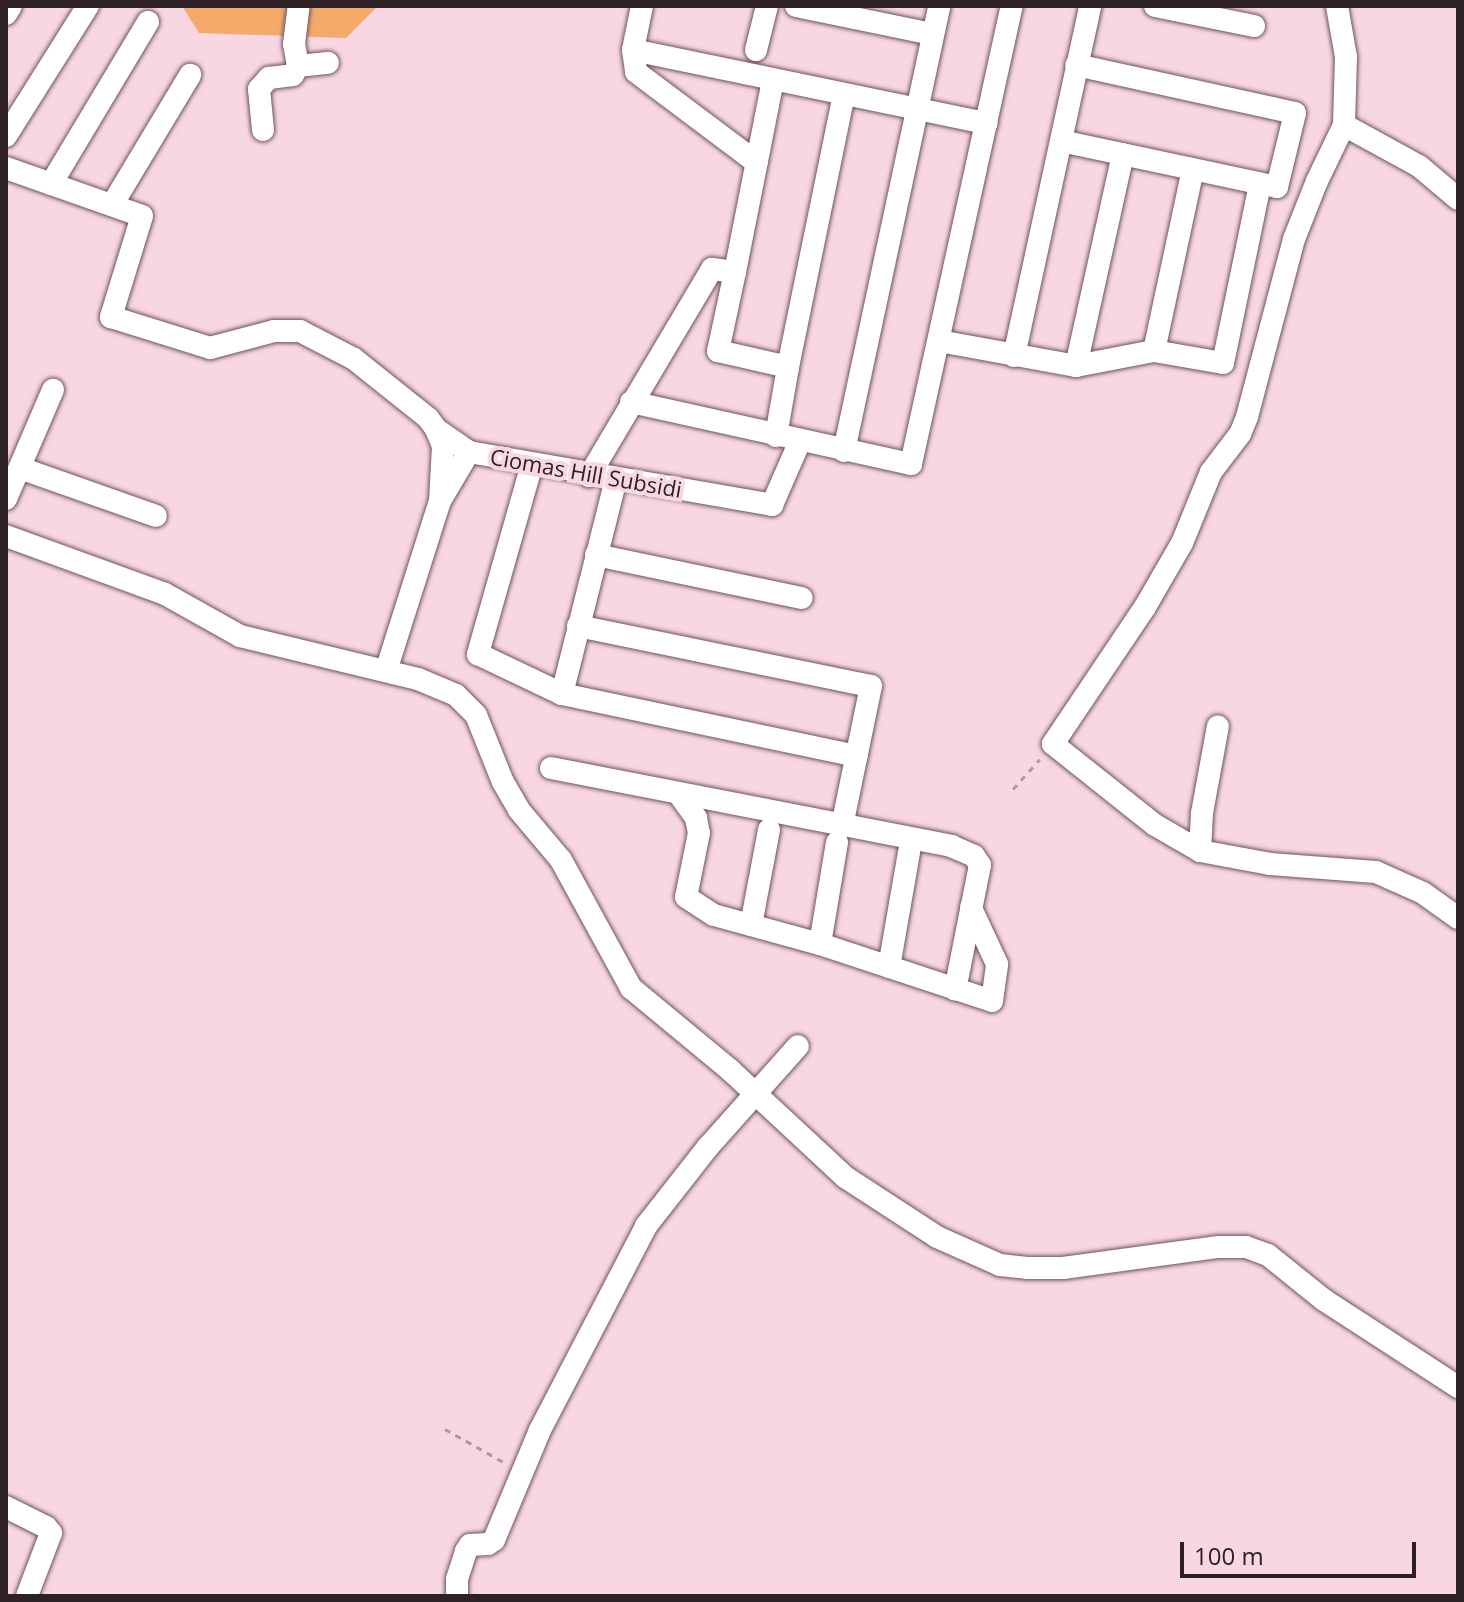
<!DOCTYPE html>
<html>
<head>
<meta charset="utf-8">
<style>
  body { margin:0 }
  #map { position:relative; width:1464px; height:1602px; overflow:hidden; background:#f8d7e3; font-family:"Open Sans",sans-serif }
  div>[style] { position:absolute }
  .green>* { inset:0; background:#f4aa6b }
  .path>* { height:3px; margin-top:-1.5px; transform-origin:0; background:repeating-linear-gradient(90deg,#b197a1 0 6px,transparent 0 12px) }
  .roads { filter:drop-shadow(0 0 2px #6f535d) drop-shadow(0 0 2px #6f535d) }
  .minor>* { height:22px; margin:-11px; padding:0 11px; transform-origin:11px; border-radius:11px; background:#fff }
  span { translate:-50% -50%; white-space:nowrap; text-align:center; line-height:1.15; -webkit-text-stroke:8px #f8d7e3; paint-order:stroke }
  .street-label { font-size:22px; color:#2d2125 }
  .frame { position:absolute; inset:0; border:8px solid #2d2125; pointer-events:none }
  .scale { position:absolute; left:1180px; top:1542px; width:236px; height:36px; box-sizing:border-box; border:4px solid #2d2125; border-top:0; padding-left:10px; font-size:24px; line-height:28px; white-space:nowrap; color:#2d2125; -webkit-text-stroke:6px #f8d7e3; paint-order:stroke }
</style>
</head>
<body>
<div id="map">
  <div class="green">
    <div style="clip-path:polygon(182px 6px,365px 6px,377px 7px,346px 38px,199px 33px)"></div>
  </div>
  <div class="path">
    <div style="left:1013px;top:789px;width:40px;rotate:-48deg"></div>
    <div style="left:445px;top:1429px;width:71px;rotate:29.4deg"></div>
  </div>
  <div class="roads">
    <div class="minor">
      <div style="left:642px;top:6px;width:45px;rotate:101.6deg"></div>
      <div style="left:633px;top:50px;width:22px;rotate:82deg"></div>
      <div style="left:636px;top:72px;width:151px;rotate:36.9deg"></div>
      <div style="left:796px;top:6px;width:140px;rotate:11.6deg"></div>
      <div style="left:1155px;top:6px;width:101px;rotate:11.4deg"></div>
      <div style="left:1337px;top:6px;width:52px;rotate:80deg"></div>
      <div style="left:1346px;top:57px;width:68px;rotate:91.7deg"></div>
      <div style="left:1344px;top:125px;width:62px;rotate:115.7deg"></div>
      <div style="left:1317px;top:181px;width:62px;rotate:111.6deg"></div>
      <div style="left:1294px;top:239px;width:184px;rotate:104.8deg"></div>
      <div style="left:1247px;top:417px;width:18px;rotate:112deg"></div>
      <div style="left:1240px;top:434px;width:48px;rotate:127.3deg"></div>
      <div style="left:1211px;top:472px;width:77px;rotate:112.2deg"></div>
      <div style="left:1182px;top:543px;width:74px;rotate:120deg"></div>
      <div style="left:1145px;top:607px;width:165px;rotate:123.9deg"></div>
      <div style="left:1053px;top:744px;width:130px;rotate:38.5deg"></div>
      <div style="left:1155px;top:825px;width:52px;rotate:30deg"></div>
      <div style="left:1200px;top:851px;width:71px;rotate:10.5deg"></div>
      <div style="left:1270px;top:864px;width:106px;rotate:4.3deg"></div>
      <div style="left:1376px;top:872px;width:51px;rotate:24.1deg"></div>
      <div style="left:1423px;top:893px;width:43px;rotate:35.5deg"></div>
      <div style="left:6px;top:14px;width:9px;rotate:-58deg"></div>
      <div style="left:633px;top:50px;width:361px;rotate:11.7deg"></div>
      <div style="left:756px;top:50px;width:45px;rotate:-76deg"></div>
      <div style="left:298px;top:66px;width:30px;rotate:-6deg"></div>
      <div style="left:1344px;top:125px;width:85px;rotate:28.7deg"></div>
      <div style="left:1419px;top:166px;width:51px;rotate:40.2deg"></div>
      <div style="left:263px;top:130px;width:41px;rotate:-95.6deg"></div>
      <div style="left:259px;top:89px;width:15px;rotate:-48deg"></div>
      <div style="left:269px;top:78px;width:24px;rotate:-7deg"></div>
      <div style="left:293px;top:75px;width:10px;rotate:-61deg"></div>
      <div style="left:298px;top:66px;width:22px;rotate:-100deg"></div>
      <div style="left:294px;top:44px;width:38px;rotate:-83deg"></div>
      <div style="left:6px;top:136px;width:154px;rotate:-57.8deg"></div>
      <div style="left:1061px;top:141px;width:221px;rotate:12deg"></div>
      <div style="left:1277px;top:187px;width:76px;rotate:-76.3deg"></div>
      <div style="left:1295px;top:113px;width:224px;rotate:-167.6deg"></div>
      <div style="left:6px;top:168px;width:144px;rotate:19.4deg"></div>
      <div style="left:142px;top:216px;width:106px;rotate:107.1deg"></div>
      <div style="left:111px;top:317px;width:104px;rotate:17.4deg"></div>
      <div style="left:210px;top:348px;width:66px;rotate:-14.9deg"></div>
      <div style="left:274px;top:331px;width:26px"></div>
      <div style="left:300px;top:331px;width:61px;rotate:27.4deg"></div>
      <div style="left:354px;top:359px;width:95px;rotate:38.6deg"></div>
      <div style="left:428px;top:418px;width:14px;rotate:54deg"></div>
      <div style="left:436px;top:429px;width:18px;rotate:68deg"></div>
      <div style="left:443px;top:446px;width:55px;rotate:93.1deg"></div>
      <div style="left:51px;top:184px;width:189px;rotate:-59.1deg"></div>
      <div style="left:112px;top:205px;width:152px;rotate:-59deg"></div>
      <div style="left:735px;top:272px;width:196px;rotate:-78.8deg"></div>
      <div style="left:939px;top:341px;width:139px;rotate:10.3deg"></div>
      <div style="left:1076px;top:366px;width:79px;rotate:-10.9deg"></div>
      <div style="left:1154px;top:351px;width:70px;rotate:9.9deg"></div>
      <div style="left:1223px;top:363px;width:183px;rotate:-78.3deg"></div>
      <div style="left:1154px;top:351px;width:186px;rotate:-77.9deg"></div>
      <div style="left:1014px;top:356px;width:358px;rotate:-77.7deg"></div>
      <div style="left:1076px;top:366px;width:217px;rotate:-77.5deg"></div>
      <div style="left:631px;top:402px;width:287px;rotate:12.5deg"></div>
      <div style="left:911px;top:464px;width:469px;rotate:-77.6deg"></div>
      <div style="left:436px;top:429px;width:40px;rotate:34.9deg"></div>
      <div style="left:469px;top:452px;width:308px;rotate:9.9deg"></div>
      <div style="left:772px;top:505px;width:70px;rotate:-66.4deg"></div>
      <div style="left:776px;top:436px;width:70px;rotate:-80.1deg"></div>
      <div style="left:844px;top:451px;width:455px;rotate:-77.9deg"></div>
      <div style="left:532px;top:464px;width:198px;rotate:105.9deg"></div>
      <div style="left:478px;top:654px;width:93px;rotate:25.5deg"></div>
      <div style="left:562px;top:694px;width:301px;rotate:11.9deg"></div>
      <div style="left:20px;top:468px;width:144px;rotate:19.4deg"></div>
      <div style="left:589px;top:476px;width:241px;rotate:-59.3deg"></div>
      <div style="left:712px;top:269px;width:23px;rotate:7deg"></div>
      <div style="left:735px;top:272px;width:81px;rotate:102.1deg"></div>
      <div style="left:718px;top:351px;width:72px;rotate:12.9deg"></div>
      <div style="left:788px;top:367px;width:278px;rotate:-78.4deg"></div>
      <div style="left:6px;top:499px;width:119px;rotate:-66.7deg"></div>
      <div style="left:6px;top:536px;width:169px;rotate:20deg"></div>
      <div style="left:165px;top:594px;width:86px;rotate:29.2deg"></div>
      <div style="left:240px;top:636px;width:183px;rotate:13.6deg"></div>
      <div style="left:418px;top:679px;width:41px;rotate:22.8deg"></div>
      <div style="left:456px;top:695px;width:28px;rotate:45deg"></div>
      <div style="left:476px;top:715px;width:72px;rotate:68.1deg"></div>
      <div style="left:503px;top:782px;width:32px;rotate:60deg"></div>
      <div style="left:519px;top:810px;width:65px;rotate:50deg"></div>
      <div style="left:561px;top:860px;width:146px;rotate:61.3deg"></div>
      <div style="left:631px;top:988px;width:129px;rotate:39.6deg"></div>
      <div style="left:730px;top:1070px;width:157px;rotate:42.9deg"></div>
      <div style="left:845px;top:1177px;width:110px;rotate:33.1deg"></div>
      <div style="left:937px;top:1237px;width:69px;rotate:24deg"></div>
      <div style="left:1000px;top:1265px;width:27px;rotate:6deg"></div>
      <div style="left:1027px;top:1268px;width:36px"></div>
      <div style="left:1063px;top:1268px;width:157px;rotate:-7.7deg"></div>
      <div style="left:1219px;top:1247px;width:27px"></div>
      <div style="left:1246px;top:1247px;width:23px;rotate:20deg"></div>
      <div style="left:1268px;top:1255px;width:72px;rotate:38.8deg"></div>
      <div style="left:1324px;top:1300px;width:160px;rotate:33deg"></div>
      <div style="left:596px;top:555px;width:210px;rotate:11.8deg"></div>
      <div style="left:578px;top:626px;width:299px;rotate:11.6deg"></div>
      <div style="left:871px;top:686px;width:143px;rotate:101.7deg"></div>
      <div style="left:386px;top:671px;width:178px;rotate:-72.4deg"></div>
      <div style="left:440px;top:501px;width:57px;rotate:-59.4deg"></div>
      <div style="left:562px;top:694px;width:222px;rotate:-75.9deg"></div>
      <div style="left:551px;top:768px;width:408px;rotate:11deg"></div>
      <div style="left:951px;top:846px;width:25px;rotate:23deg"></div>
      <div style="left:974px;top:856px;width:11px;rotate:56deg"></div>
      <div style="left:980px;top:865px;width:127px;rotate:101.3deg"></div>
      <div style="left:678px;top:793px;width:31px;rotate:54deg"></div>
      <div style="left:696px;top:818px;width:15px;rotate:79deg"></div>
      <div style="left:699px;top:833px;width:65px;rotate:101.5deg"></div>
      <div style="left:686px;top:897px;width:33px;rotate:33deg"></div>
      <div style="left:714px;top:915px;width:110px;rotate:15.3deg"></div>
      <div style="left:820px;top:944px;width:181px;rotate:18.3deg"></div>
      <div style="left:992px;top:1001px;width:37px;rotate:-82deg"></div>
      <div style="left:997px;top:964px;width:62px;rotate:-114.9deg"></div>
      <div style="left:1200px;top:851px;width:38px;rotate:-87deg"></div>
      <div style="left:1202px;top:813px;width:88px;rotate:-79.6deg"></div>
      <div style="left:751px;top:925px;width:97px;rotate:-79.3deg"></div>
      <div style="left:820px;top:944px;width:103px;rotate:-80.5deg"></div>
      <div style="left:889px;top:967px;width:117px;rotate:-80.1deg"></div>
      <div style="left:6px;top:1507px;width:45px;rotate:26.6deg"></div>
      <div style="left:46px;top:1527px;width:8px;rotate:50deg"></div>
      <div style="left:51px;top:1533px;width:67px;rotate:110.9deg"></div>
      <div style="left:457px;top:1596px;width:17px;rotate:-90deg"></div>
      <div style="left:457px;top:1579px;width:29px;rotate:-72deg"></div>
      <div style="left:466px;top:1551px;width:7px;rotate:-56deg"></div>
      <div style="left:470px;top:1545px;width:18px;rotate:-3deg"></div>
      <div style="left:488px;top:1544px;width:7px;rotate:-34deg"></div>
      <div style="left:494px;top:1540px;width:119px;rotate:-67.3deg"></div>
      <div style="left:540px;top:1430px;width:230px;rotate:-62.5deg"></div>
      <div style="left:646px;top:1226px;width:100px;rotate:-51.9deg"></div>
      <div style="left:708px;top:1147px;width:135px;rotate:-48.3deg"></div>
    </div>
  </div>
  <div class="street-label">
    <span style="left:586px;top:473px;rotate:10deg">Ciomas Hill Subsidi</span>
  </div>
  <div class="frame"></div>
  <div class="scale">100 m</div>
</div>
</body>
</html>
